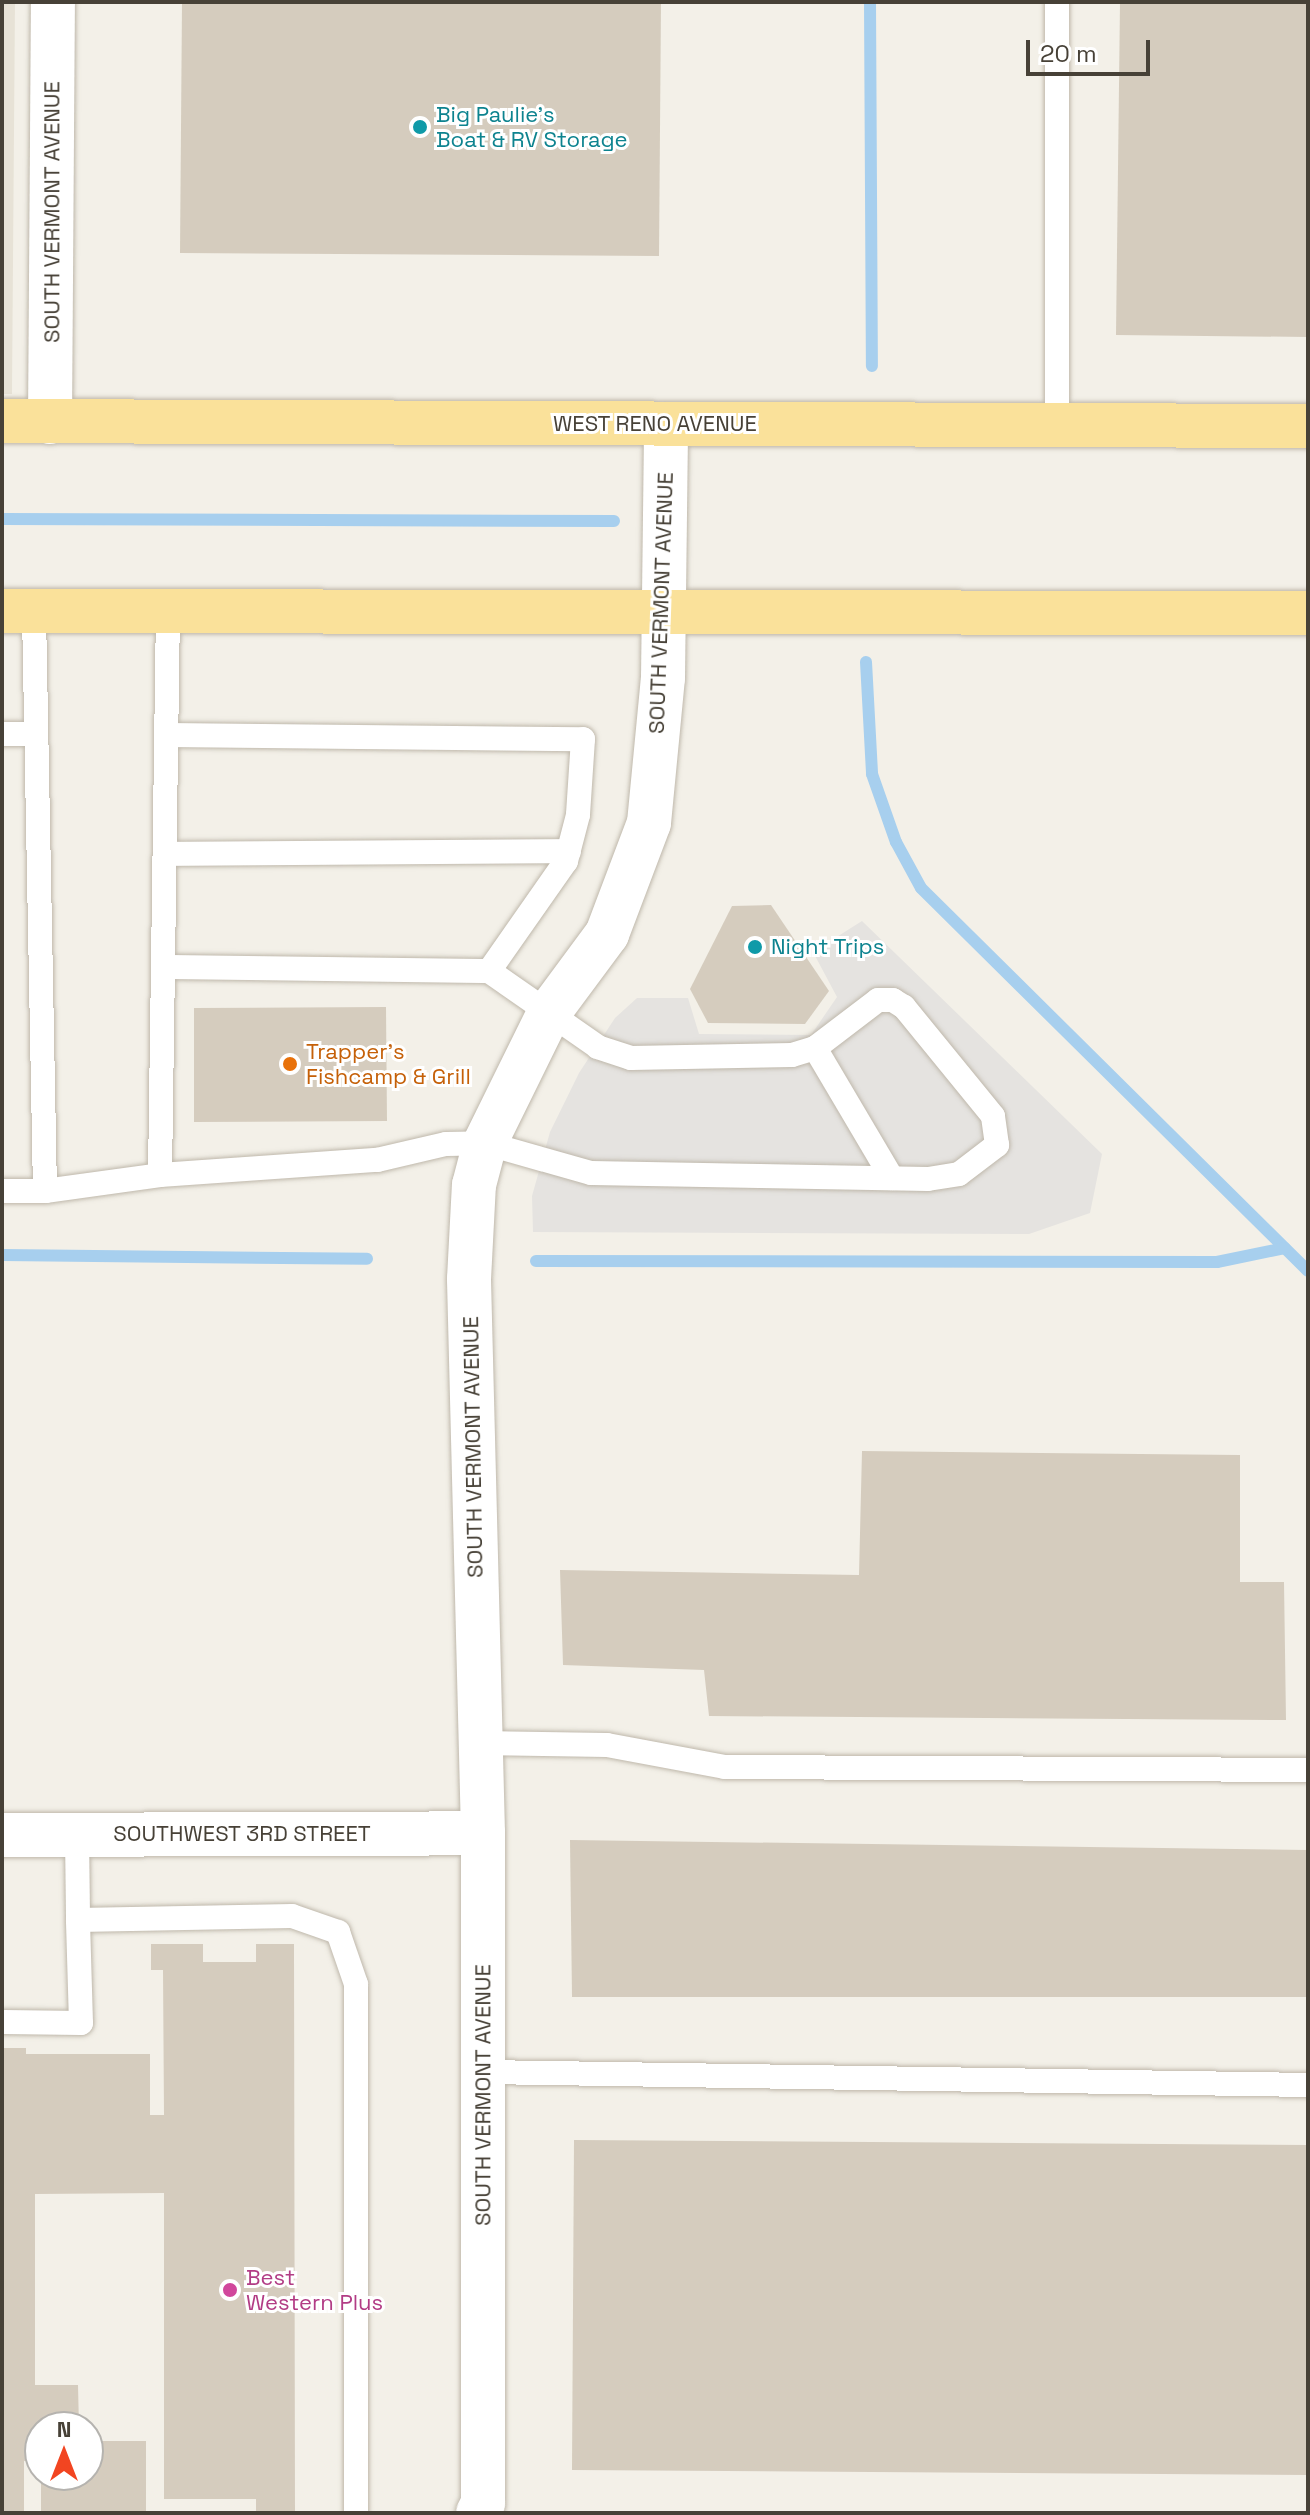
<!DOCTYPE html>
<html>
<head>
<meta charset="utf-8">
<style>
  body { margin:0 }
  #map { position:relative; width:1310px; height:2515px; overflow:hidden; background:#f3f0e8; font-family:"Space Grotesk",sans-serif }
  div>[style] { position:absolute }
  .residential>* { inset:0; background:#e7e2d6 }
  .parking>* { inset:0; background:#e5e3e0 }
  .stream>* { height:12px; margin:-6px; padding:0 6px; transform-origin:6px; border-radius:6px; background:#a7cfee }
  .building>* { inset:0; background:#d5ccbe }
  .roads { filter:drop-shadow(0 0 2px #bfb8ab) drop-shadow(0 0 2px #bfb8ab) }
  .service>* { height:24px; margin:-12px; padding:0 12px; transform-origin:12px; border-radius:12px; background:#fff }
  .minor>* { height:44px; margin:-22px; padding:0 22px; transform-origin:22px; border-radius:22px; background:#fff }
  .primary>* { height:44px; margin:-22px; padding:0 22px; transform-origin:22px; border-radius:22px; background:#fae19a }
  .dots>* { width:22px; height:22px; translate:-50% -50%; box-sizing:border-box; border:4px solid #fff; border-radius:50% }
  span { translate:-50% -50%; white-space:nowrap; text-align:center; line-height:1.15; -webkit-text-stroke:6px #fff; paint-order:stroke }
  .culture-label { font-size:22px; color:#0d838f }
  .left { translate:0 -50%; text-align:left }
  .street-label { font-size:22px; color:#474137 }
  .food-label { font-size:22px; color:#c56008 }
  .hotel-label { font-size:22px; color:#b23c85 }
  .frame { position:absolute; inset:0; border:4px solid #474137; pointer-events:none }
  .north { position:absolute; left:24px; top:2411px; width:80px; height:80px; box-sizing:border-box; background:#fff; border:2px solid #b5b3af; border-radius:50%; rotate:0deg; font-size:22px; font-weight:700; line-height:32px; text-align:center; color:#474137 }
  .north::after { content:''; display:block; margin:auto; width:28px; height:36px; background:#f24521; clip-path:polygon(50% 0,100% 100%,50% 72%,0 100%) }
  .scale { position:absolute; left:1026px; top:40px; width:124px; height:36px; box-sizing:border-box; border:4px solid #474137; border-top:0; padding-left:10px; font-size:24px; line-height:28px; white-space:nowrap; color:#474137; -webkit-text-stroke:6px #fff; paint-order:stroke }
</style>
</head>
<body>
<div id="map">
  <div class="residential">
    <div style="clip-path:polygon(2px 2px,15px 2px,12px 394px,2px 394px)"></div>
  </div>
  <div class="parking">
    <div style="clip-path:polygon(862px 921px,1102px 1154px,1090px 1213px,1029px 1234px,533px 1232px,532px 1196px,550px 1132px,579px 1073px,615px 1018px,637px 998px,688px 998px,699px 1034px,811px 1035px,837px 997px,813px 952px)"></div>
  </div>
  <div class="stream">
    <div style="left:870px;top:2px;width:364px;rotate:89.7deg"></div>
    <div style="left:2px;top:519px;width:612px;rotate:0.19deg"></div>
    <div style="left:866px;top:662px;width:112px;rotate:86.9deg"></div>
    <div style="left:872px;top:774px;width:72px;rotate:70.6deg"></div>
    <div style="left:896px;top:842px;width:52px;rotate:61.5deg"></div>
    <div style="left:921px;top:888px;width:544px;rotate:44.7deg"></div>
    <div style="left:2px;top:1255px;width:365px;rotate:0.6deg"></div>
    <div style="left:536px;top:1261px;width:681px;rotate:0.08deg"></div>
    <div style="left:1217px;top:1262px;width:69px;rotate:-11.6deg"></div>
  </div>
  <div class="building">
    <div style="clip-path:polygon(182px 2px,661px 2px,659px 256px,180px 253px)"></div>
    <div style="clip-path:polygon(1120px 2px,1308px 2px,1308px 337px,1116px 335px)"></div>
    <div style="clip-path:polygon(771px 905px,829px 991px,805px 1024px,708px 1023px,690px 989px,732px 906px)"></div>
    <div style="clip-path:polygon(386px 1007px,387px 1121px,194px 1122px,194px 1008px)"></div>
    <div style="clip-path:polygon(862px 1451px,1240px 1455px,1240px 1582px,1284px 1582px,1286px 1720px,709px 1716px,704px 1670px,563px 1665px,560px 1570px,859px 1575px)"></div>
    <div style="clip-path:polygon(570px 1840px,1308px 1850px,1308px 1997px,572px 1997px)"></div>
    <div style="clip-path:polygon(151px 1944px,203px 1944px,203px 1962px,256px 1962px,256px 1944px,294px 1944px,295px 2513px,256px 2513px,256px 2499px,164px 2499px,164px 2193px,35px 2194px,35px 2385px,78px 2385px,79px 2427px,40px 2427px,40px 2460px,24px 2461px,24px 2513px,2px 2513px,2px 2048px,26px 2048px,26px 2054px,150px 2054px,150px 2115px,164px 2115px,163px 1970px,151px 1970px)"></div>
    <div style="clip-path:polygon(574px 2140px,1308px 2145px,1308px 2475px,572px 2470px)"></div>
    <div style="clip-path:polygon(88px 2441px,146px 2441px,146px 2513px,41px 2513px,41px 2475px,88px 2475px)"></div>
  </div>
  <div class="roads">
    <div class="service">
      <div style="left:1057px;top:2px;width:423px;rotate:90deg"></div>
      <div style="left:2px;top:734px;width:33px"></div>
      <div style="left:167px;top:735px;width:416px;rotate:0.6deg"></div>
      <div style="left:583px;top:739px;width:76px;rotate:93.8deg"></div>
      <div style="left:578px;top:815px;width:48px;rotate:104.6deg"></div>
      <div style="left:566px;top:861px;width:134px;rotate:125deg"></div>
      <div style="left:165px;top:854px;width:404px;rotate:-0.4deg"></div>
      <div style="left:815px;top:1048px;width:151px;rotate:59.4deg"></div>
      <div style="left:160px;top:1175px;width:563px;rotate:-89.19deg"></div>
      <div style="left:2px;top:1191px;width:43px"></div>
      <div style="left:45px;top:1191px;width:579px;rotate:-91.09deg"></div>
      <div style="left:45px;top:1191px;width:116px;rotate:-7.9deg"></div>
      <div style="left:160px;top:1175px;width:218px;rotate:-4deg"></div>
      <div style="left:377px;top:1160px;width:71px;rotate:-13.1deg"></div>
      <div style="left:446px;top:1144px;width:39px;rotate:-1deg"></div>
      <div style="left:485px;top:1143px;width:110px;rotate:15.8deg"></div>
      <div style="left:591px;top:1173px;width:337px;rotate:1deg"></div>
      <div style="left:928px;top:1179px;width:31px;rotate:-9deg"></div>
      <div style="left:959px;top:1174px;width:48px;rotate:-37.3deg"></div>
      <div style="left:997px;top:1145px;width:29px;rotate:-98deg"></div>
      <div style="left:993px;top:1116px;width:141px;rotate:-129.2deg"></div>
      <div style="left:904px;top:1007px;width:13px;rotate:-148deg"></div>
      <div style="left:893px;top:1000px;width:15px;rotate:180deg"></div>
      <div style="left:878px;top:1000px;width:79px;rotate:142.7deg"></div>
      <div style="left:815px;top:1048px;width:24px;rotate:163deg"></div>
      <div style="left:792px;top:1055px;width:161px;rotate:178.9deg"></div>
      <div style="left:631px;top:1058px;width:35px;rotate:-162deg"></div>
      <div style="left:598px;top:1047px;width:133px;rotate:-145.1deg"></div>
      <div style="left:489px;top:971px;width:326px;rotate:-179.3deg"></div>
      <div style="left:479px;top:1743px;width:128px;rotate:0.9deg"></div>
      <div style="left:607px;top:1745px;width:120px;rotate:10.6deg"></div>
      <div style="left:725px;top:1767px;width:583px;rotate:0.29deg"></div>
      <div style="left:77px;top:1835px;width:85px;rotate:89.3deg"></div>
      <div style="left:78px;top:1920px;width:214px;rotate:-1.1deg"></div>
      <div style="left:292px;top:1916px;width:49px;rotate:19.2deg"></div>
      <div style="left:338px;top:1932px;width:55px;rotate:70.9deg"></div>
      <div style="left:356px;top:1984px;width:529px;rotate:90deg"></div>
      <div style="left:4px;top:2022px;width:77px;rotate:0.7deg"></div>
      <div style="left:81px;top:2023px;width:103px;rotate:-91.7deg"></div>
      <div style="left:483px;top:2072px;width:825px;rotate:0.9deg"></div>
    </div>
    <div class="minor">
      <div style="left:50px;top:422px;width:420px;rotate:-89.6deg"></div>
      <div style="left:2px;top:1835px;width:481px;rotate:-0.2deg"></div>
      <div style="left:478px;top:2513px;width:11px;rotate:-63deg"></div>
      <div style="left:483px;top:2503px;width:670px;rotate:-90deg"></div>
      <div style="left:483px;top:1833px;width:554px;rotate:-91.45deg"></div>
      <div style="left:469px;top:1279px;width:94px;rotate:-87deg"></div>
      <div style="left:474px;top:1185px;width:43px;rotate:-75.3deg"></div>
      <div style="left:485px;top:1143px;width:147px;rotate:-63.8deg"></div>
      <div style="left:550px;top:1011px;width:96px;rotate:-53.5deg"></div>
      <div style="left:607px;top:934px;width:119px;rotate:-69.3deg"></div>
      <div style="left:649px;top:823px;width:146px;rotate:-84.5deg"></div>
      <div style="left:663px;top:678px;width:254px;rotate:-89.3deg"></div>
    </div>
    <div class="primary">
      <div style="left:2px;top:421px;width:1306px;rotate:0.22deg"></div>
      <div style="left:2px;top:611px;width:1306px;rotate:0.09deg"></div>
    </div>
  </div>
  <div class="dots">
    <div style="left:420px;top:127px;background:#0f9aa8"></div>
    <div style="left:755px;top:947px;background:#0f9aa8"></div>
    <div style="left:290px;top:1064px;background:#e8710a"></div>
    <div style="left:230px;top:2290px;background:#d1479c"></div>
  </div>
  <div class="culture-label">
    <span class="left" style="left:436px;top:127px">Big Paulie's<br>Boat &amp; RV Storage</span>
    <span class="left" style="left:771px;top:947px">Night Trips</span>
  </div>
  <div class="street-label">
    <span style="left:52px;top:212px;rotate:-90deg">SOUTH VERMONT AVENUE</span>
    <span style="left:655px;top:424px">WEST RENO AVENUE</span>
    <span style="left:661px;top:603px;rotate:-88deg">SOUTH VERMONT AVENUE</span>
    <span style="left:473px;top:1447px;rotate:-91deg">SOUTH VERMONT AVENUE</span>
    <span style="left:242px;top:1834px">SOUTHWEST 3RD STREET</span>
    <span style="left:483px;top:2095px;rotate:-90deg">SOUTH VERMONT AVENUE</span>
  </div>
  <div class="food-label">
    <span class="left" style="left:306px;top:1064px">Trapper's<br>Fishcamp &amp; Grill</span>
  </div>
  <div class="hotel-label">
    <span class="left" style="left:246px;top:2290px">Best<br>Western Plus</span>
  </div>
  <div class="frame"></div>
  <div class="north">N</div>
  <div class="scale">20 m</div>
</div>
</body>
</html>
